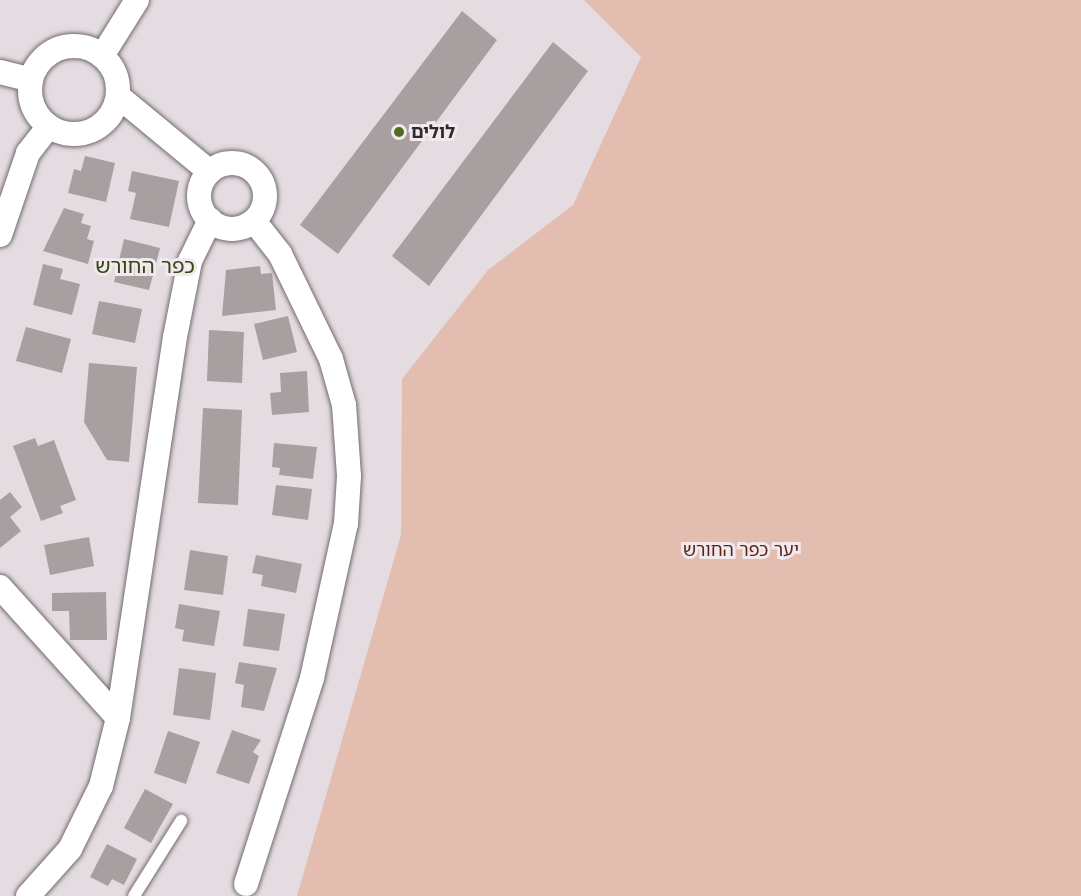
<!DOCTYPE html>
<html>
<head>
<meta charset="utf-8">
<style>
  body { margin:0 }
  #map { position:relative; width:1081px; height:896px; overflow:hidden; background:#e4dce1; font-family:Jost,"Noto Sans Hebrew",sans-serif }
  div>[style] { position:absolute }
  .green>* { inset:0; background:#e4bdb1 }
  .building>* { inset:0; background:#a89fa0 }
  .roads { filter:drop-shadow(0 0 2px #726b70) drop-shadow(0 0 2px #726b70) }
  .lane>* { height:12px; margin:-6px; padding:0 6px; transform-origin:6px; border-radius:6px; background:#fff }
  .street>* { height:24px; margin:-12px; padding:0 12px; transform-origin:12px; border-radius:12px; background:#fff }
  .street>.ring { margin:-12px; padding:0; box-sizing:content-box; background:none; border:24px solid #fff; border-radius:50% }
  .dots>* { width:16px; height:16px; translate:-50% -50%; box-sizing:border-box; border:3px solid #f1e9ee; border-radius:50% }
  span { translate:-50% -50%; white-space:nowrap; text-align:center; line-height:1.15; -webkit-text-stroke:6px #f1e9ee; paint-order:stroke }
  .poi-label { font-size:18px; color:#2d2a2c; font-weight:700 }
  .left { translate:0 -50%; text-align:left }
  .park-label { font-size:18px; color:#592617 }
  .quarter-label { font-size:21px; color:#354712 }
</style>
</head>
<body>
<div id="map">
  <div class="green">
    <div style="clip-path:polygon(584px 0,1081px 0,1081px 896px,297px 896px,401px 535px,402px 379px,488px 270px,573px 205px,641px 57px)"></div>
  </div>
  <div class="building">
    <div style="clip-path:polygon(462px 11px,497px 40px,338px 254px,300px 225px)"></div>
    <div style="clip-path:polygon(553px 42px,588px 71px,429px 286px,392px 256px)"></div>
    <div style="clip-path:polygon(85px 156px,115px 163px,106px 202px,68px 193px,74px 169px,81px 171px)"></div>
    <div style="clip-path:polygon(132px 171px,179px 181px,169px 227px,130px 219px,136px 193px,128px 191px)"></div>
    <div style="clip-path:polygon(64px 208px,84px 214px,81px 223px,91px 226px,87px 239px,94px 241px,88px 264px,43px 251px)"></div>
    <div style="clip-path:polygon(124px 239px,160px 248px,149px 290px,114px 282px)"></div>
    <div style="clip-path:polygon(43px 264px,63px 269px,60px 279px,80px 284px,72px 315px,33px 305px)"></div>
    <div style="clip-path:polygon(260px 266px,261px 274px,272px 273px,276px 310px,222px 316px,226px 270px)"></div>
    <div style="clip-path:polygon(99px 301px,142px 309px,135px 343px,92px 334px)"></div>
    <div style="clip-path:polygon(288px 316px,297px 352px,263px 360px,254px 324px)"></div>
    <div style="clip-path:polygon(26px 327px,71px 339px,62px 373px,16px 361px)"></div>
    <div style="clip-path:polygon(209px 330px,244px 332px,242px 383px,207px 381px)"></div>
    <div style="clip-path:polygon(89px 363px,137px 367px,129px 462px,107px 460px,84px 422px)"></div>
    <div style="clip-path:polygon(307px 371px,309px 412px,272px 415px,270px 393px,281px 392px,280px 373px)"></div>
    <div style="clip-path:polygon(203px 408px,242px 410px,238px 505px,198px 503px)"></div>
    <div style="clip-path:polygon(35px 438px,38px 446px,54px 440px,76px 500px,60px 506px,63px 513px,41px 521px,13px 446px)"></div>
    <div style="clip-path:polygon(274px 443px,317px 447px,313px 479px,279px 475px,280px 468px,272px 467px)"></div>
    <div style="clip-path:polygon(276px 485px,312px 489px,308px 520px,272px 515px)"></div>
    <div style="clip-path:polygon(10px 492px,22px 507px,10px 517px,21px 531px,0 548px,0 500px)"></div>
    <div style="clip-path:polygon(89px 537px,94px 566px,50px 575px,44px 545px)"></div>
    <div style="clip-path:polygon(190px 550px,228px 556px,223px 595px,184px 590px)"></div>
    <div style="clip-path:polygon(256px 555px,302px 564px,296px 593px,261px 586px,263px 575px,252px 573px)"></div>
    <div style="clip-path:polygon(106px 592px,107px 640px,70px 640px,69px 611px,52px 611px,52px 593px)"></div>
    <div style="clip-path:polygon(179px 604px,220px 611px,214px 646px,182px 641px,184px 630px,175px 628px)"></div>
    <div style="clip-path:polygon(248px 609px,285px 614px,279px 651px,243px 646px)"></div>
    <div style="clip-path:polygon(239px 662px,277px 668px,264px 711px,241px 707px,244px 685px,235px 683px)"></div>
    <div style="clip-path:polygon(179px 668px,216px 673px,210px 720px,173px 715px)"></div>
    <div style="clip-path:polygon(232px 730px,261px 740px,253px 752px,259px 756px,249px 784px,216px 773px)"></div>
    <div style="clip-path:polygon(168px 731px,200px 742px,186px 784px,154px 773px)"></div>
    <div style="clip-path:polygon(145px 789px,173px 804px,151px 843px,124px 828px)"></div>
    <div style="clip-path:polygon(107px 844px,137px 859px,124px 885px,112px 879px,108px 886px,90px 877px)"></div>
  </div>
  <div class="roads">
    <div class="lane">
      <div style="left:134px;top:896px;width:89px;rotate:-57.9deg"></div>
    </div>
    <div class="street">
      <div class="ring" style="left:30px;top:46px;width:64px;height:64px"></div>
      <div style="left:102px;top:56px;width:66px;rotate:-58deg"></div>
      <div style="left:0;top:72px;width:32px;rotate:14deg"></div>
      <div style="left:118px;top:96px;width:119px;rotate:39.6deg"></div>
      <div class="ring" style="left:199px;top:163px;width:42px;height:42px"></div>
      <div style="left:0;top:235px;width:87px;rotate:-71.1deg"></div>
      <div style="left:28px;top:153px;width:34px;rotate:-52deg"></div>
      <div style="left:0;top:587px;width:176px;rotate:48deg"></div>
      <div style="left:118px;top:718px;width:70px;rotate:104deg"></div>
      <div style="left:101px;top:786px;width:70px;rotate:116.2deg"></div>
      <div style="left:70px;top:849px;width:63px;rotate:131.8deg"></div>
      <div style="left:118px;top:718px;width:385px;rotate:-81.5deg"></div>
      <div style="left:175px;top:337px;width:77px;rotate:-78.8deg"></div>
      <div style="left:190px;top:261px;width:46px;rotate:-64deg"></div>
      <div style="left:246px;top:884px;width:216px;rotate:-72.2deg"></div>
      <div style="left:312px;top:678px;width:158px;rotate:-77.6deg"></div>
      <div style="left:346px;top:524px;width:48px;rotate:-86.4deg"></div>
      <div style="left:349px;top:476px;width:71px;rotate:-94deg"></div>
      <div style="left:344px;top:405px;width:48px;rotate:-105.8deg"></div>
      <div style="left:331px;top:359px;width:117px;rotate:-115.9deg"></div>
      <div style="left:280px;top:254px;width:42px;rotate:-128.2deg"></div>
    </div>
  </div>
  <div class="dots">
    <div style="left:399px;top:132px;background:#526c1e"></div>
  </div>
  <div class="poi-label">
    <span class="left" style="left:411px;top:132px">לולים</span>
  </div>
  <div class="park-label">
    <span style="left:741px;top:550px">יער כפר החורש</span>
  </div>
  <div class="quarter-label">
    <span style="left:145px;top:266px">כפר החורש</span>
  </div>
</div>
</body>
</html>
